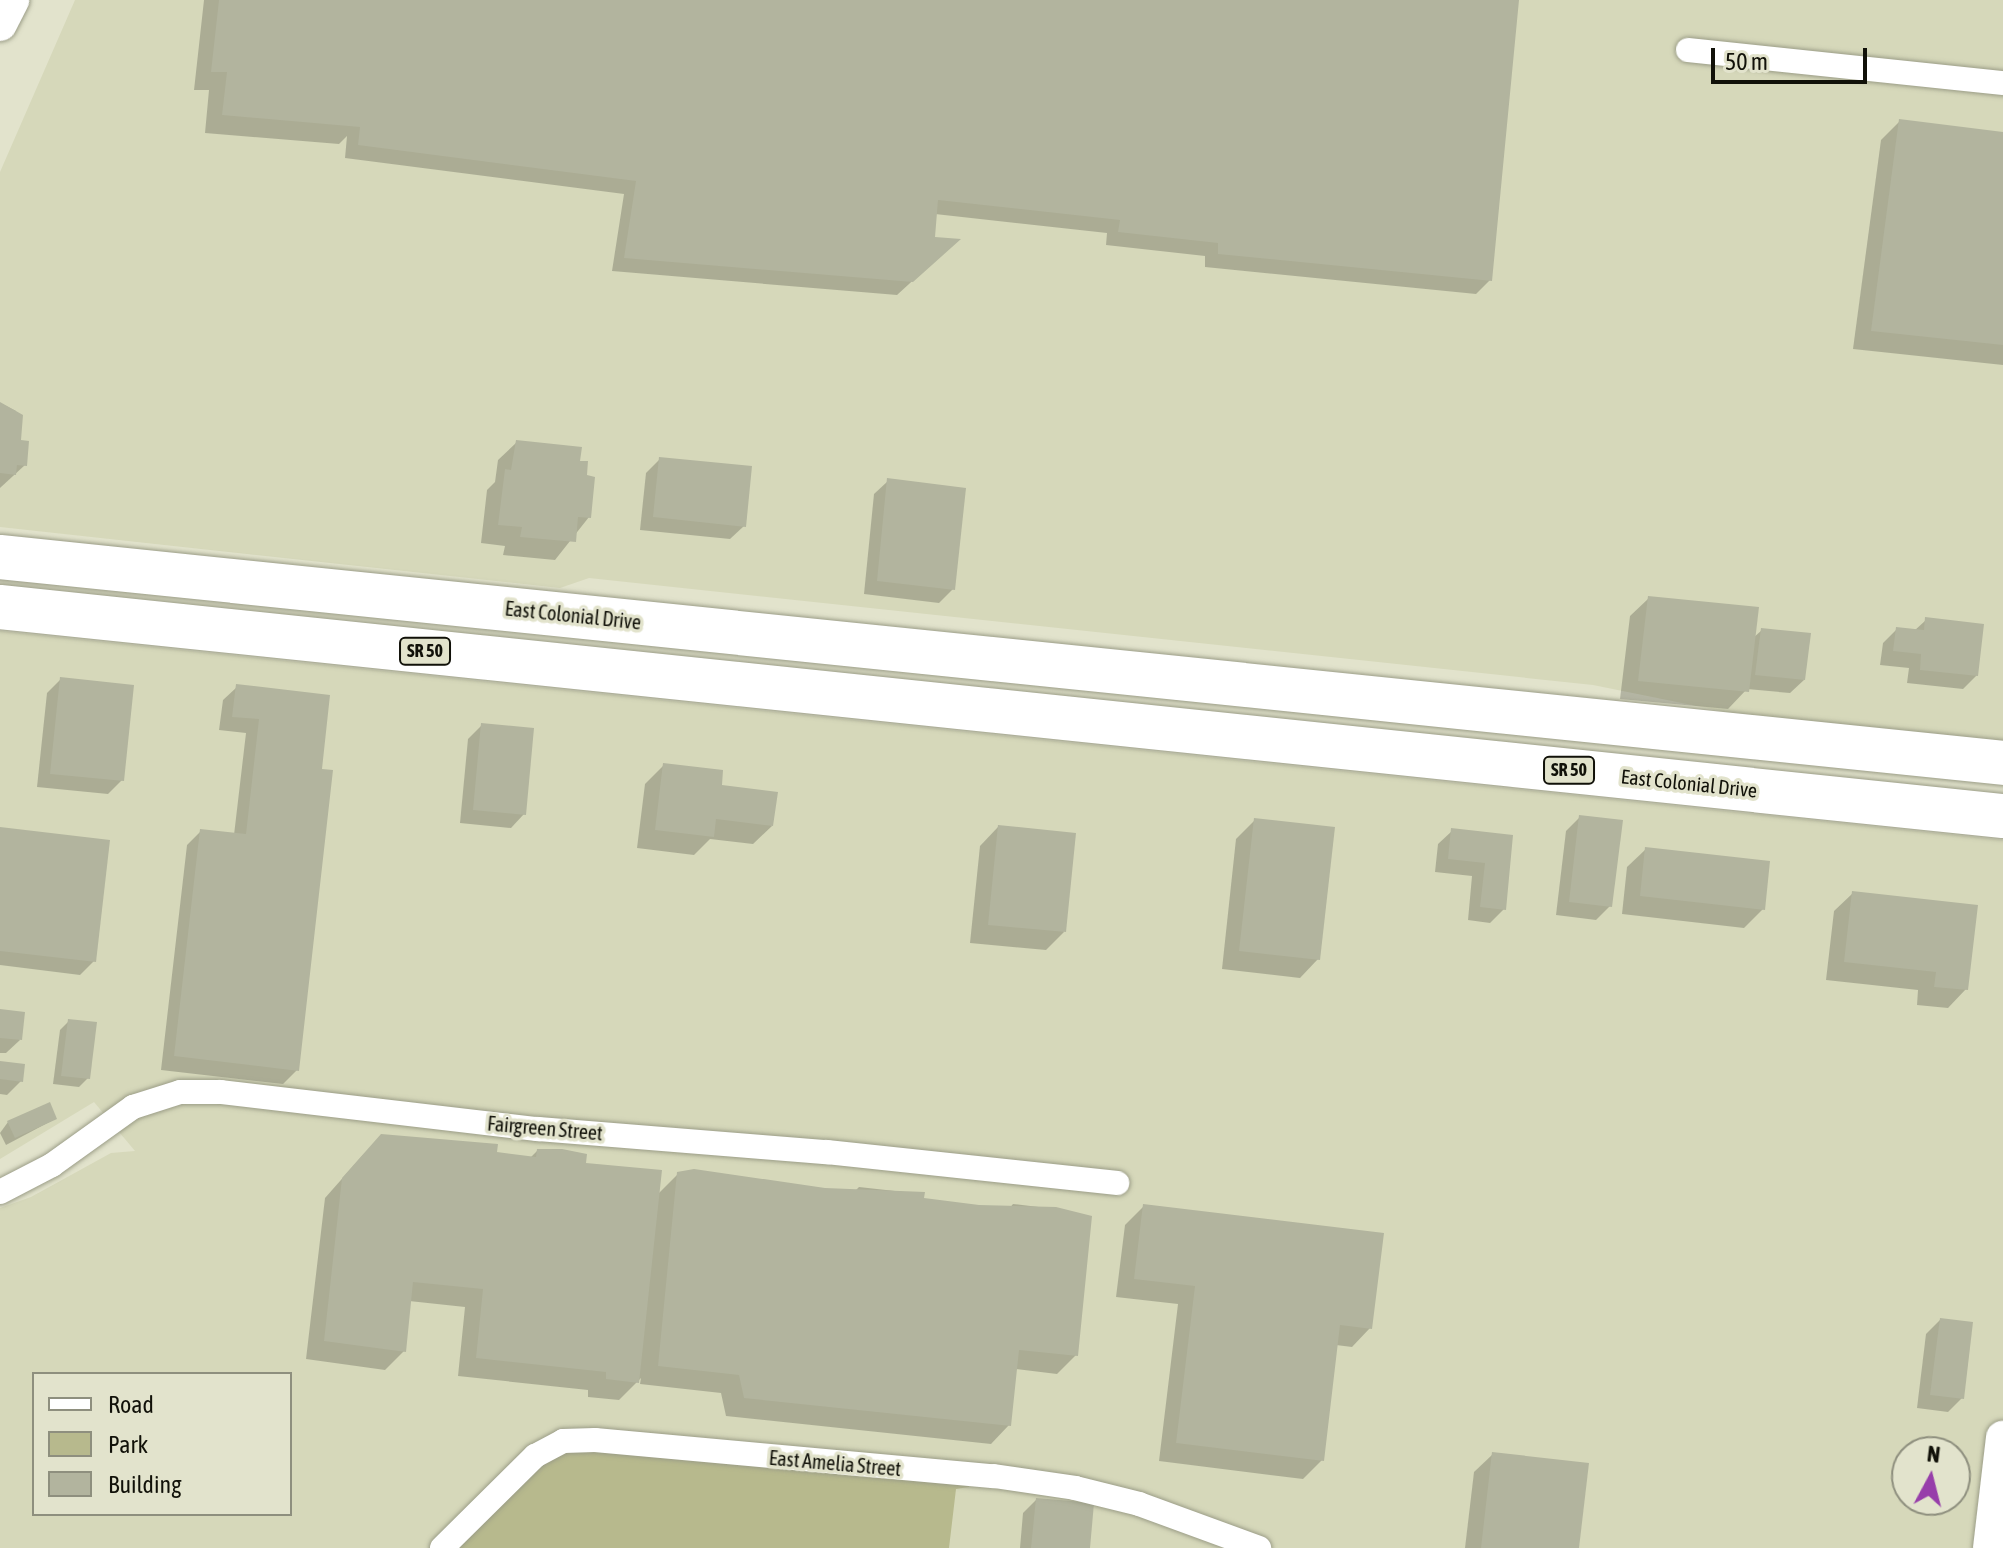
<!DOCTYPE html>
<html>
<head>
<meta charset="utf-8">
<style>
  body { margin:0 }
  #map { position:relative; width:2003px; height:1548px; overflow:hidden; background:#e2e3cc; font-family:"Asap Condensed",sans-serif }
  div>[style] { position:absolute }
  .built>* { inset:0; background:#d6d8ba }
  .green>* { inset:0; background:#b7b98d }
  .shadow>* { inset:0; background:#0003 }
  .building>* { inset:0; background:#b2b49e }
  .roads { filter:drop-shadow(0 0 2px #9b9d87) drop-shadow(0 0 2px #9b9d87) }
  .street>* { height:24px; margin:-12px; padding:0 12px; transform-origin:12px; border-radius:12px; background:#fff }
  .secondary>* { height:34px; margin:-17px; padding:0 17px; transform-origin:17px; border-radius:17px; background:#fff }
  .highway>* { height:44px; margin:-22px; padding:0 22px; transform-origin:22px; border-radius:22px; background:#fff }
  span { translate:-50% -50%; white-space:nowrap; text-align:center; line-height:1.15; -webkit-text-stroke:7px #e2e3cc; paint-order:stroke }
  .shield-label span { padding:2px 6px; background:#e2e3cc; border:2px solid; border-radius:6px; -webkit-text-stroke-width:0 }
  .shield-label { font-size:18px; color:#111109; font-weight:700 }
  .street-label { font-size:20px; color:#111109 }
  .legend { position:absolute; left:32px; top:1372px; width:260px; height:144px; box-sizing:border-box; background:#e2e3cc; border:2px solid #8e8f7e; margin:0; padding:10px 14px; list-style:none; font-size:24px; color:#111109 }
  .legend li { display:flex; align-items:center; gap:16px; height:40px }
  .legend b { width:40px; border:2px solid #8e8f7e }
  .north { position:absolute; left:1891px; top:1436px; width:80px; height:80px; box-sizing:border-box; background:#e2e3cc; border:2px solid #8e8f7e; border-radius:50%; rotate:7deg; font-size:22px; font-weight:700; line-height:32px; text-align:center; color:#111109 }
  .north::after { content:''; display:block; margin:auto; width:28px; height:36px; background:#973eaa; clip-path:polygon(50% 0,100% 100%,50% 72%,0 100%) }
  .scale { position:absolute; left:1711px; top:48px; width:156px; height:36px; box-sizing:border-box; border:4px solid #111109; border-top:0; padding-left:10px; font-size:24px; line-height:28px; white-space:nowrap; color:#111109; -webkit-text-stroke:6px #e2e3cc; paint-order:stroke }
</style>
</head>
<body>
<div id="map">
  <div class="built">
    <div style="clip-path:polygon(75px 0,2003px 0,2003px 744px,1746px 716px,1593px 685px,589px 578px,560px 588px,0 527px,0 172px)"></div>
    <div style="clip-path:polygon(evenodd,0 631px,2003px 840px,2003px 1548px,0 1548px,0 1208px,31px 1197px,111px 1153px,135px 1151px,94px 1102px,0 1159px,0 631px,34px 1374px,290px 1374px,290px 1514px,34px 1514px,34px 1374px,0 631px,1907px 1452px,1955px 1452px,1955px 1500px,1907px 1500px,1907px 1452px)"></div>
  </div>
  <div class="green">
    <div style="clip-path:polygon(573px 1445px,968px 1480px,969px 1487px,956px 1489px,949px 1548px,458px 1548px,529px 1473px)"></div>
  </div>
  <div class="shadow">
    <div style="clip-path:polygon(204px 0,1517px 0,1490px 280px,1476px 294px,1205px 267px,1205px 256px,1106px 245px,1107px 233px,935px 214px,932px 239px,944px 252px,897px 295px,612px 271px,624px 194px,345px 158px,347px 136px,339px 144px,205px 133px,209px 90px,194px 90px)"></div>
    <div style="clip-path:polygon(1900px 121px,2003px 134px,2003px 365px,1853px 349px,1881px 140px)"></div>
    <div style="clip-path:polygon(0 403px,16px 411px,25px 465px,0 488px)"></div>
    <div style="clip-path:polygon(517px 442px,577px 463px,589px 517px,555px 560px,503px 555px,505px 546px,481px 543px,487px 490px,495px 482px,498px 460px)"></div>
    <div style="clip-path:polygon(660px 459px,744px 526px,730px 539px,640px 530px,646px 473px)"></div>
    <div style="clip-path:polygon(888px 481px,953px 589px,939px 603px,864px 594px,874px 494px)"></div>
    <div style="clip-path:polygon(1649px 598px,1753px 638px,1762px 630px,1804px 680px,1790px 693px,1747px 689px,1728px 709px,1620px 699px,1630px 616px)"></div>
    <div style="clip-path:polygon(1926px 620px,1977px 675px,1963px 689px,1907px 683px,1909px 668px,1880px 665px,1883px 643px,1897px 629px,1914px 631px)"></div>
    <div style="clip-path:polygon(61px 679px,122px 780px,108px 794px,37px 787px,47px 693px)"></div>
    <div style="clip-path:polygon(237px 687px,319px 770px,297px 1070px,283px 1084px,161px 1070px,187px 845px,201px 831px,234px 835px,246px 733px,219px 730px,223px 700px)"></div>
    <div style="clip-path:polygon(482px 725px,524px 814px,511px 828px,460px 823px,468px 739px)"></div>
    <div style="clip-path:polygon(664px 765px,719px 787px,772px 826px,753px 844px,710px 839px,694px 855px,637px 848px,645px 784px)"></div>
    <div style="clip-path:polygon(1580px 817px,1610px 906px,1596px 920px,1556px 915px,1566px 831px)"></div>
    <div style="clip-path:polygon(1255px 820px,1318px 959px,1300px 978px,1222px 969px,1236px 839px)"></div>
    <div style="clip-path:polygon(998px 827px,1064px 932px,1046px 950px,970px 943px,980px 846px)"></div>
    <div style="clip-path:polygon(0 829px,94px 961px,80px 975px,0 965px)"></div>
    <div style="clip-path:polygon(1452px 831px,1511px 836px,1504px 909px,1490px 923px,1468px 920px,1472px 876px,1435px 872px,1438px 844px)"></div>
    <div style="clip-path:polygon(1646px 849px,1763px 909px,1744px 928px,1622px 914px,1627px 867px)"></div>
    <div style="clip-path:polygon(1853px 893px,1966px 989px,1948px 1008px,1917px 1005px,1918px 990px,1826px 980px,1834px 911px)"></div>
    <div style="clip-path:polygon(0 1011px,20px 1040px,6px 1053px,0 1053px)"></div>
    <div style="clip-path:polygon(69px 1021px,88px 1078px,79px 1087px,53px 1084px,60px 1030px)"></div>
    <div style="clip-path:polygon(0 1063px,21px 1081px,7px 1095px,0 1094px)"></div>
    <div style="clip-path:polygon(55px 1119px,6px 1145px,0 1133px,8px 1122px)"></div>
    <div style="clip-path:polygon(537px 1151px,657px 1195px,678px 1174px,853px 1193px,859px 1187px,922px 1194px,922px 1200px,1008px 1210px,1013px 1204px,1055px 1209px,1076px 1355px,1057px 1374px,1015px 1369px,1009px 1425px,991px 1444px,726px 1416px,721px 1393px,640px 1384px,641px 1378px,619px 1400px,588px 1397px,588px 1390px,458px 1376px,465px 1307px,409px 1301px,404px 1351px,385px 1370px,306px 1359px,325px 1198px,363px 1155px,495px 1153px,530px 1158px)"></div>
    <div style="clip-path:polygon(1144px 1206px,1370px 1328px,1352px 1347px,1336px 1345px,1322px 1460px,1303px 1479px,1159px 1461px,1178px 1304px,1116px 1297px,1125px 1225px)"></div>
    <div style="clip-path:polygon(1940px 1320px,1962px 1398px,1948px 1412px,1917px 1408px,1926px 1334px)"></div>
    <div style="clip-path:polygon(1493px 1454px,1577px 1548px,1465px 1548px,1474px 1472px)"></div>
    <div style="clip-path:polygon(1036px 1500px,1088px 1548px,1020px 1548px,1023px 1513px)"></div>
  </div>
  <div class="building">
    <div style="clip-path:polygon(219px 0,1519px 0,1492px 281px,1218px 254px,1218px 243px,1118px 232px,1120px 220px,938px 200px,935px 237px,961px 239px,913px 282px,624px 258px,636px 181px,358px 145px,360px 127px,222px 115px,227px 72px,211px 72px)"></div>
    <div style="clip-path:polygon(1899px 119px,2003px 132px,2003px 345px,1871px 331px)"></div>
    <div style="clip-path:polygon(0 402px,23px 415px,21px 440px,29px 441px,27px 466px,17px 465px,16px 475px,0 473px)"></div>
    <div style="clip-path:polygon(516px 440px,582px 447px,580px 461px,588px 461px,587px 475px,595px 477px,591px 518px,578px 517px,576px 542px,520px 537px,522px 527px,498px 525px,505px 469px,511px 470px)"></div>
    <div style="clip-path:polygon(659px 457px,752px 466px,746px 527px,653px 517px)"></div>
    <div style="clip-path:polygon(887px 478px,966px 488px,955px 590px,877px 581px)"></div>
    <div style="clip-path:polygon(1648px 596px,1759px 607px,1749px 692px,1638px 681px)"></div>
    <div style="clip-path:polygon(1925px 617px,1984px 624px,1978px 676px,1920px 670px,1921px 654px,1893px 651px,1896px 627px,1924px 630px)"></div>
    <div style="clip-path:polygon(1761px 628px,1811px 633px,1805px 680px,1755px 675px)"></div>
    <div style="clip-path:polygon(60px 677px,134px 685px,124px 781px,50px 774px)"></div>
    <div style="clip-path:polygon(236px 684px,330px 695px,322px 769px,333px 770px,299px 1071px,174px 1056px,200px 829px,246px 834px,259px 719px,232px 717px)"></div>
    <div style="clip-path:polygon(481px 723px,534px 728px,526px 815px,473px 810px)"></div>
    <div style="clip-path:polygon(663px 763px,723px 770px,722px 785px,778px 792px,773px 826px,716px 819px,714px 837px,655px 830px)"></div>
    <div style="clip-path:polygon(1579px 815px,1623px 820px,1612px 907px,1569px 902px)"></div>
    <div style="clip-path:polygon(1254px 818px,1335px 827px,1320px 960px,1239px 951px)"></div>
    <div style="clip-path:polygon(998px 825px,1076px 833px,1066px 932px,988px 925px)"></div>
    <div style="clip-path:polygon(0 827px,110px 840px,96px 962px,0 951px)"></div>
    <div style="clip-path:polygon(1451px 828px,1513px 835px,1506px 910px,1480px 907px,1485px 863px,1448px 859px)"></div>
    <div style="clip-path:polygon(1645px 847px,1770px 861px,1765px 910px,1640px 896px)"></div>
    <div style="clip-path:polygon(1852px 891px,1978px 905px,1968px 990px,1934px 987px,1936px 972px,1844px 962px)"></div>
    <div style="clip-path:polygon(0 1009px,25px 1012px,22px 1040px,0 1038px)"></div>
    <div style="clip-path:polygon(68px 1019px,97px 1022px,90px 1079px,61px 1076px)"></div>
    <div style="clip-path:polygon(0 1061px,25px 1064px,23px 1082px,0 1079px)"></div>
    <div style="clip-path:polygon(50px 1102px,57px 1119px,15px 1138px,7px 1121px)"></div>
    <div style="clip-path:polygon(381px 1134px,498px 1144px,497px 1152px,536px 1157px,537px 1149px,562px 1149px,587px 1154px,586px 1163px,662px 1170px,639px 1383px,606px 1379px,606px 1372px,476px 1358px,483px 1289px,413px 1282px,406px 1352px,324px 1341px,342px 1178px)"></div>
    <div style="clip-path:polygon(694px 1169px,825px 1188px,925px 1192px,924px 1198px,979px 1205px,1056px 1207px,1092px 1216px,1078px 1356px,1019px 1350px,1011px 1426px,744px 1398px,739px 1375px,658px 1366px,677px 1172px)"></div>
    <div style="clip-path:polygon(1143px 1204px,1384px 1233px,1372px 1329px,1340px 1325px,1324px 1461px,1176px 1443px,1195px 1286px,1134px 1279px)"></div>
    <div style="clip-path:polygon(1940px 1318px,1973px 1322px,1964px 1399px,1930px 1395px)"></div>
    <div style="clip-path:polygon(1492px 1452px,1589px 1463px,1579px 1548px,1481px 1548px)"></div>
    <div style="clip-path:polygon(1036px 1498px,1094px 1503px,1090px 1548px,1031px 1548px)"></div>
  </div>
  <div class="roads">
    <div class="street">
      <div style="left:1688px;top:50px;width:317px;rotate:6deg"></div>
      <div style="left:0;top:1192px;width:59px;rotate:-27.4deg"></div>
      <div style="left:52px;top:1165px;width:100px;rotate:-35.6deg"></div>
      <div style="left:133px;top:1107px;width:49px;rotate:-17.7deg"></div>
      <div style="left:180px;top:1092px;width:41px"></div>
      <div style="left:221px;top:1092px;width:319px;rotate:6.7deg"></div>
      <div style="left:538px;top:1129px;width:290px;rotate:4.6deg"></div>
      <div style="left:827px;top:1152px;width:292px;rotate:6.1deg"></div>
      <div style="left:442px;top:1548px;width:131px;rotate:-44.7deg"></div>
      <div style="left:535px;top:1456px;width:32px;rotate:-28deg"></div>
      <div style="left:563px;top:1441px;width:32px;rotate:-2deg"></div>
      <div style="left:595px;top:1440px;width:401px;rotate:5.2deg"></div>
      <div style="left:994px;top:1476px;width:82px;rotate:8.4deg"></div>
      <div style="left:1075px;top:1488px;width:66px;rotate:14deg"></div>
      <div style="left:1139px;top:1504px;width:128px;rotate:20.1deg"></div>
    </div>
    <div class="secondary">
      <div style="left:0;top:24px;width:27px;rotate:-63deg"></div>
      <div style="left:1990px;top:1548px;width:111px;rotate:-83.3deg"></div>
    </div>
    <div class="highway">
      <div style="left:0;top:557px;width:2014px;rotate:5.87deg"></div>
      <div style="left:0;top:607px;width:2014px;rotate:5.96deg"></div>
    </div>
  </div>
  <div class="shield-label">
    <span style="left:425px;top:651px">SR 50</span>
    <span style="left:1569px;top:770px">SR 50</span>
  </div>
  <div class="street-label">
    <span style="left:573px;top:615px;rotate:6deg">East Colonial Drive</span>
    <span style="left:1689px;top:783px;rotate:6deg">East Colonial Drive</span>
    <span style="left:545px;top:1128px;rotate:5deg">Fairgreen Street</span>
    <span style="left:835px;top:1463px;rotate:5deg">East Amelia Street</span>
  </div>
  <ul class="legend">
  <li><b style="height:10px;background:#fff"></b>Road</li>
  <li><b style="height:22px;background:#b7b98d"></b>Park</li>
  <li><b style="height:22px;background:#b2b49e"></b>Building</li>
  </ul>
  <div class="north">N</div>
  <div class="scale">50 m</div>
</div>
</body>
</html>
